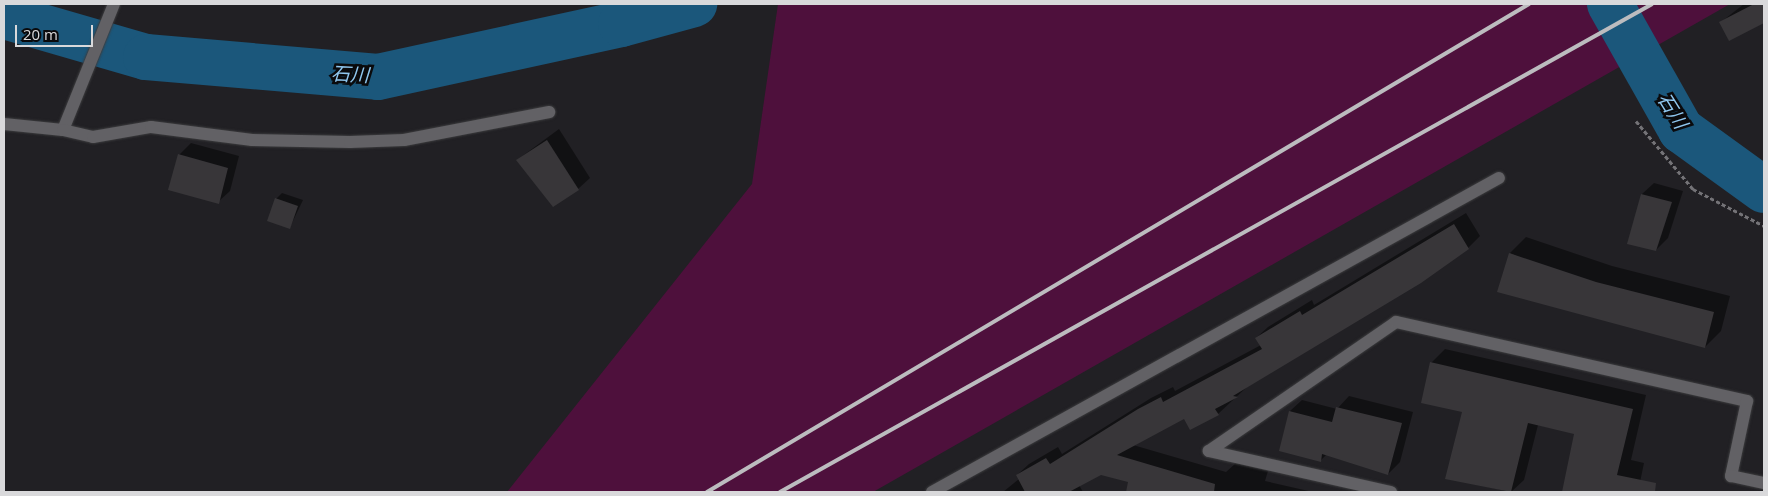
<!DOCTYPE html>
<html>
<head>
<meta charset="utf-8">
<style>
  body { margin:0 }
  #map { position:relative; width:1768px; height:496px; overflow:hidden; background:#212024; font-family:"Open Sans","Noto Sans JP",sans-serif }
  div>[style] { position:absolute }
  .green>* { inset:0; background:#4e103c }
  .shadow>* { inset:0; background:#0007 }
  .river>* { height:46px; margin:-23px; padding:0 23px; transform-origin:23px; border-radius:23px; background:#1b577b }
  .building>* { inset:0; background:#383639 }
  .path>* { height:3px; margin-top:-1.5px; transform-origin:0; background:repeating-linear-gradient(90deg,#747377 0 4px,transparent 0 6.5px) }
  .roads { filter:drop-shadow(0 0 1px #3c3c3e) drop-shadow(0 0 1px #3c3c3e) }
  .lane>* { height:12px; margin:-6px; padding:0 6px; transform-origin:6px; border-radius:6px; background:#626165 }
  .street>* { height:12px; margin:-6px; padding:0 6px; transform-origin:6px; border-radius:6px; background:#626165 }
  .rail>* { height:4px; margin:-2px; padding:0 2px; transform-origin:2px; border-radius:2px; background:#bcbcbf }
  span { translate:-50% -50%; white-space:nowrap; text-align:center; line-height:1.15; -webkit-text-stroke:5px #0a0a0c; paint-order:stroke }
  .water-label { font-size:19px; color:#90c8f0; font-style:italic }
  .frame { position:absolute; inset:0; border:5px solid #d9d9db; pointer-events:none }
  .scale { position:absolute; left:15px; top:25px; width:78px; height:22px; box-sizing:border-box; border:2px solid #d9d9db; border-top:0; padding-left:6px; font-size:15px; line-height:18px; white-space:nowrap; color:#d9d9db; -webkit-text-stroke:4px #0a0a0c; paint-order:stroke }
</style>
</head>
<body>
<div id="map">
  <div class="green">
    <div style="clip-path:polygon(778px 4px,1730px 4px,873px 492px,507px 492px,752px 184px)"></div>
  </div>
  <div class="shadow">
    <div style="clip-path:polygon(1744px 4px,1764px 4px,1764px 22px,1729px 40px,1721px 22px)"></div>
    <div style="clip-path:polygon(559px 129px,590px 178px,578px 189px,517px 160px)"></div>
    <div style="clip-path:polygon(191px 143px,239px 156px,230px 191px,218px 202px,179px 155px)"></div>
    <div style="clip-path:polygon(1654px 183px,1683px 191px,1668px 238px,1656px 250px,1628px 243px,1642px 194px)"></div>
    <div style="clip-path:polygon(282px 193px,303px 200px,290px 227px,276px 199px)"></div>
    <div style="clip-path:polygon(1466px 213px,1480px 236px,1468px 248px,1247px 387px,1218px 414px,1184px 417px,1133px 445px,1226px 472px,1236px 463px,1268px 471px,1265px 481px,1313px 492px,1127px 492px,1130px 481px,1101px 473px,1079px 485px,1083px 492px,1003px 492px,1019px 479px,1017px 475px,1029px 464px,1058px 447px,1062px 454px,1151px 398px,1173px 387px,1175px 391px,1261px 345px,1256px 338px,1268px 327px,1312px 300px,1314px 305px)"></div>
    <div style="clip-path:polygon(1526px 237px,1612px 266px,1730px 296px,1721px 331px,1705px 347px,1510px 253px)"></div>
    <div style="clip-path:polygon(1445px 349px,1646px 395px,1631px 460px,1644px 463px,1638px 492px,1563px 492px,1575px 433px,1538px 425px,1524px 480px,1511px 492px,1447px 478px,1464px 411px,1431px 363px)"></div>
    <div style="clip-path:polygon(1349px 396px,1413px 412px,1400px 462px,1388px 474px,1327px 454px,1320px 461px,1290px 411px,1302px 400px,1337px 409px)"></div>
  </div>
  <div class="river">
    <div style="left:1610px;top:4px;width:145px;rotate:60.6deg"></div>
    <div style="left:1681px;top:130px;width:102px;rotate:35.9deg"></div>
    <div style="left:4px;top:16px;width:148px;rotate:16.1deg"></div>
    <div style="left:146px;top:57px;width:233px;rotate:4.9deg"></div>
    <div style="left:378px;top:77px;width:249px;rotate:-12.3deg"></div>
    <div style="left:621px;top:24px;width:76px;rotate:-15.3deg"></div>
  </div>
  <div class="building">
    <div style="clip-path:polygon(1754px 4px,1764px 4px,1764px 23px,1729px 41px,1719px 22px)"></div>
    <div style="clip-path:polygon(547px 140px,579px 190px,553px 207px,516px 160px)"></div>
    <div style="clip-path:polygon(178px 154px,228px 168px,219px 204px,168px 190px)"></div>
    <div style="clip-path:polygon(1641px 194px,1672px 202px,1656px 251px,1627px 244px)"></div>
    <div style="clip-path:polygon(275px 198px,298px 206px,290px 229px,267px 221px)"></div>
    <div style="clip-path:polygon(1454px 224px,1469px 249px,1421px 283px,1233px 396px,1238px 397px,1215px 409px,1219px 415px,1190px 430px,1184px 419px,1117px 455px,1215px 484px,1214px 492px,1126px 492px,1128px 482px,1101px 475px,1069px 492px,1025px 492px,1016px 475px,1046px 458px,1050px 464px,1138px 409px,1161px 397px,1163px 402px,1262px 349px,1255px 338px,1300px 311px,1302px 315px)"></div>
    <div style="clip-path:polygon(1509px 253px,1596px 282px,1714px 312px,1705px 348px,1497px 292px)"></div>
    <div style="clip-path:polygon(1430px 362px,1633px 409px,1617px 475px,1656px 483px,1655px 492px,1562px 492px,1574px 434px,1528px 423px,1511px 492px,1445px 479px,1462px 412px,1421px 403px)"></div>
    <div style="clip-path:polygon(1336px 407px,1402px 423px,1388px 475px,1322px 454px,1321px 462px,1279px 451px,1289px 411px,1332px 422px)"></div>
  </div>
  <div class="path">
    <div style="left:1636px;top:121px;width:89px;rotate:50deg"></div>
    <div style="left:1693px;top:189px;width:80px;rotate:27.5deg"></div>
  </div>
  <div class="roads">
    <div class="lane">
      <div style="left:4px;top:124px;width:59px;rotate:5.8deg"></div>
      <div style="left:63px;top:130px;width:136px;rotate:-68deg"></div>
      <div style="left:63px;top:130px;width:31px;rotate:13deg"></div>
      <div style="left:93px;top:137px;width:59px;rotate:-9.8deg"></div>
      <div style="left:151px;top:127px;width:102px;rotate:7.3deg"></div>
      <div style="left:252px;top:140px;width:98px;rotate:1.2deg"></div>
      <div style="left:350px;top:142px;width:54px;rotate:-2.1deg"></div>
      <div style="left:404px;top:140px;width:148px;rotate:-10.9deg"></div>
    </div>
    <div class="street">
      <div style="left:932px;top:492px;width:648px;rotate:-28.98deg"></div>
      <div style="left:1391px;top:492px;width:187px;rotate:-167.3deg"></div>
      <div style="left:1209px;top:451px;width:227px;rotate:-34.6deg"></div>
      <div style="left:1396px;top:322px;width:360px;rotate:12.7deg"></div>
      <div style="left:1747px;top:401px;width:77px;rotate:102deg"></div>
      <div style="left:1731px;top:476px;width:34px;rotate:12deg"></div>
    </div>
  </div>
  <div class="rail">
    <div style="left:707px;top:492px;width:956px;rotate:-30.7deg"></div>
    <div style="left:780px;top:492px;width:999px;rotate:-29.23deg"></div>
  </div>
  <div class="water-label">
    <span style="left:350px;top:75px;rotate:3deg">石川</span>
    <span style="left:1672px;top:111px;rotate:58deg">石川</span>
  </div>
  <div class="frame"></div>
  <div class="scale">20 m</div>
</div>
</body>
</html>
